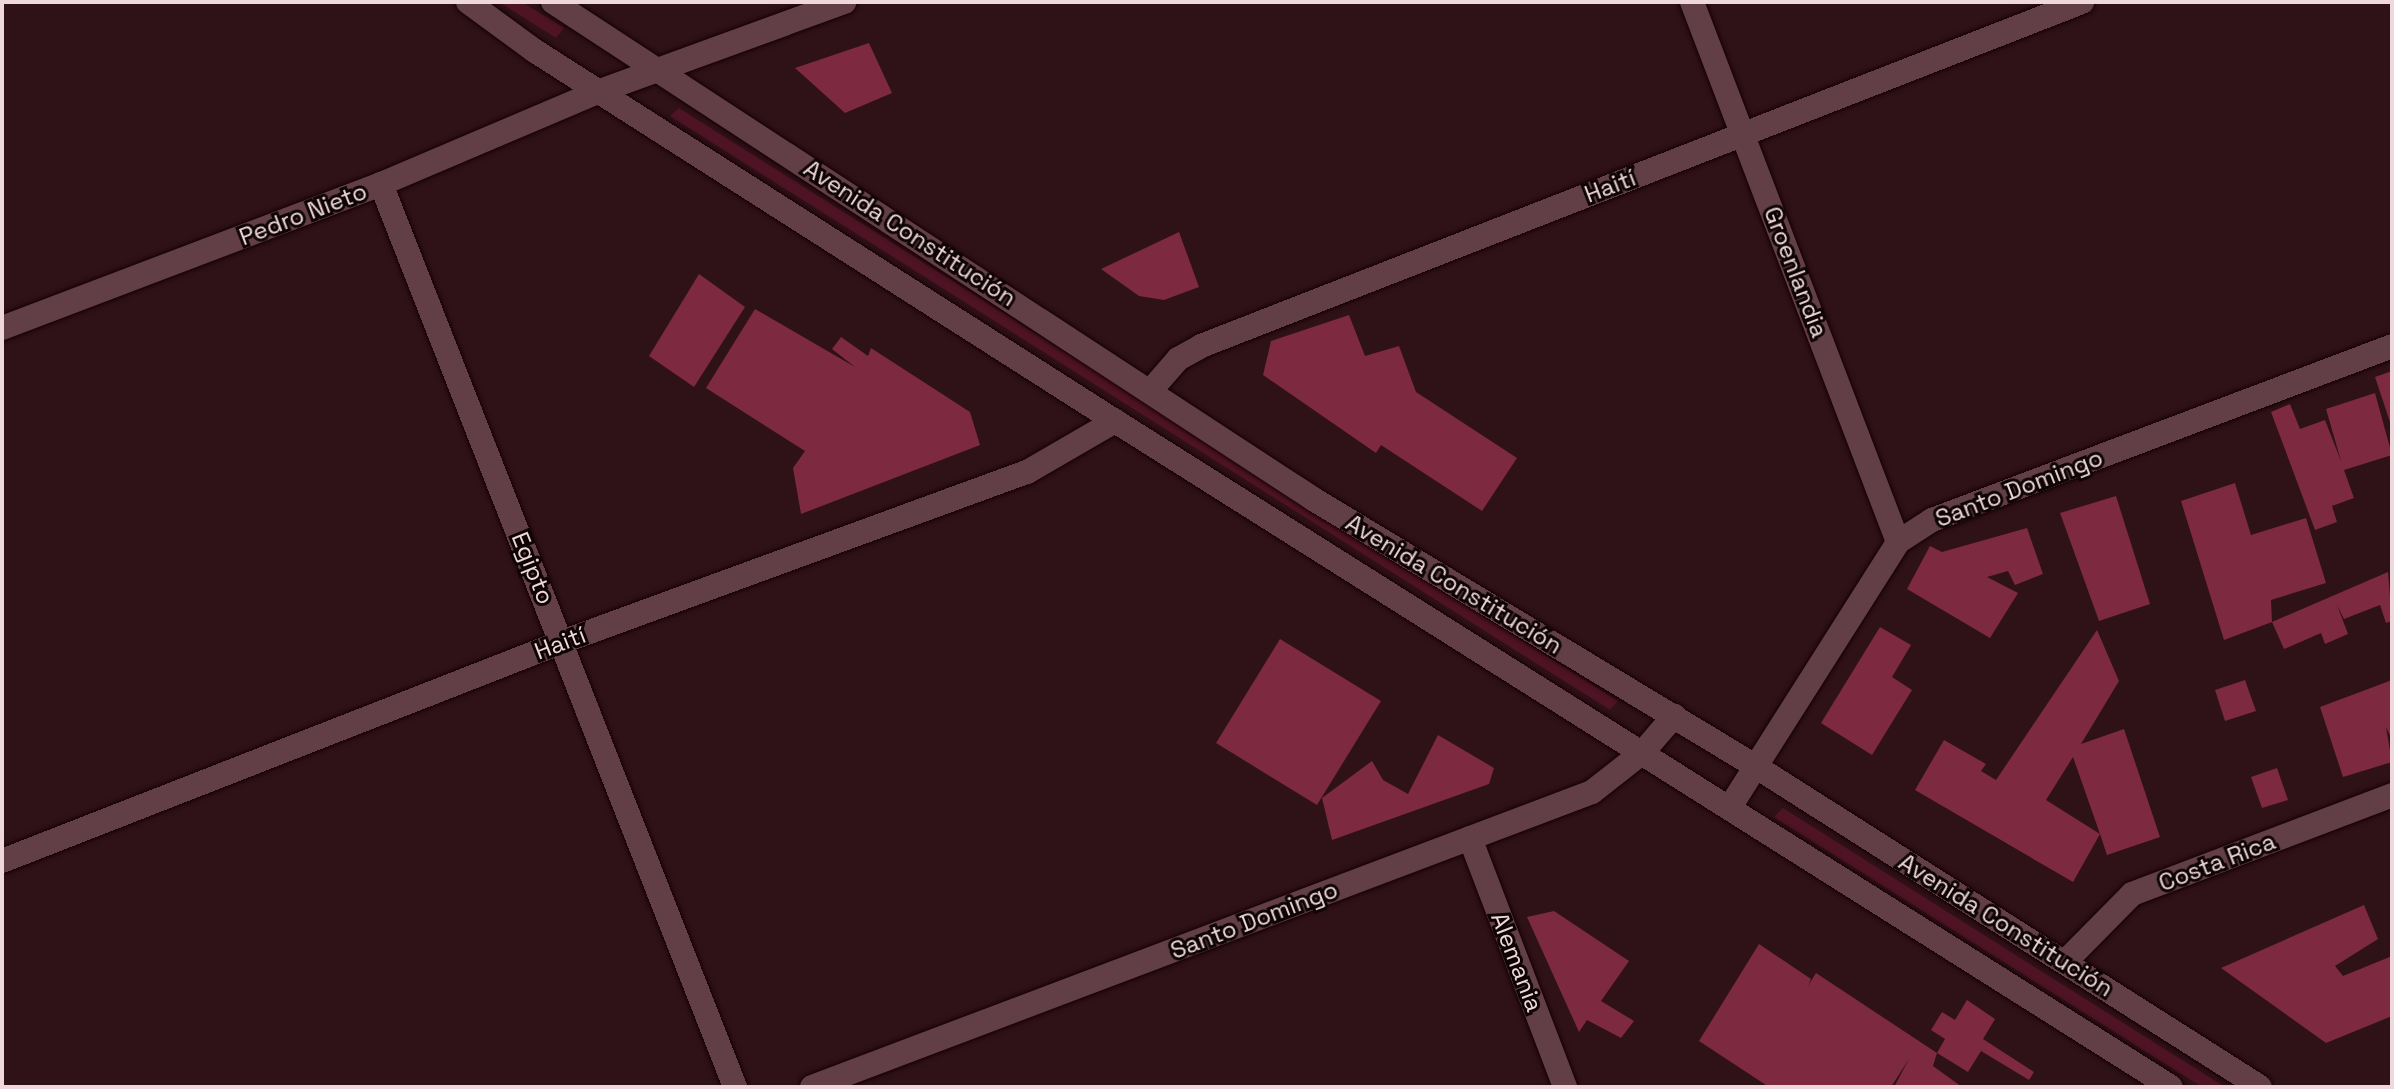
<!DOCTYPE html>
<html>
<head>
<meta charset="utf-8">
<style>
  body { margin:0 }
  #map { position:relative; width:2394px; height:1089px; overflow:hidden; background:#2f1118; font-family:"Space Grotesk",sans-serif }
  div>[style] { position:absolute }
  .green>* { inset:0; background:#4e1324 }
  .building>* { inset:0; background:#7d2940 }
  .roads { filter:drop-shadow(0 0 2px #150004) drop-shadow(0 0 2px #150004) }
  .street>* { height:24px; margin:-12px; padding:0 12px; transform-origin:12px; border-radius:12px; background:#623f46 }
  .secondary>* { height:24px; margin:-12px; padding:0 12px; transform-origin:12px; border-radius:12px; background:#623f46 }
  span { translate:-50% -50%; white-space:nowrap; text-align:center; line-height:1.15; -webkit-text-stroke:6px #0e0405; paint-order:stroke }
  .street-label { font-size:24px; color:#eed8db }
  .frame { position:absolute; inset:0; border:4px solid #eed8db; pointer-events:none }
</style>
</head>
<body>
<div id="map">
  <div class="green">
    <div style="clip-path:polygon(499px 2px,522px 2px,564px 28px,556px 38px)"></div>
    <div style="clip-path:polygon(679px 108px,1618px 701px,1610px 710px,670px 116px)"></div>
    <div style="clip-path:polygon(1783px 808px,2225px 1087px,2202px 1087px,1774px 817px)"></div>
  </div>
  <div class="building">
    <div style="clip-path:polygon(869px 43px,892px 93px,845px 113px,795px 68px)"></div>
    <div style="clip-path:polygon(1179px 232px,1199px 287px,1164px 300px,1139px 296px,1101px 269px)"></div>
    <div style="clip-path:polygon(699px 274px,745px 307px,694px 387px,649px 356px)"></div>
    <div style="clip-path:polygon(755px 309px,855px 367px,832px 349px,841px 337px,868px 356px,871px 348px,970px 412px,980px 445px,801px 514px,793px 468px,805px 451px,706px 388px)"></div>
    <div style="clip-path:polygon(1349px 315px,1365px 356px,1399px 346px,1416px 392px,1517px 458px,1482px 511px,1381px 445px,1376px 453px,1263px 375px,1271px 341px)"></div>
    <div style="clip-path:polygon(2392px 371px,2392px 425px,2391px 425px,2375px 377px)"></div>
    <div style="clip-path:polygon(2375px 393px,2392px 455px,2344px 470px,2354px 498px,2332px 506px,2337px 522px,2315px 530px,2271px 412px,2290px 404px,2300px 429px,2325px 420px,2341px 461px,2326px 409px)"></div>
    <div style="clip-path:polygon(2235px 483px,2251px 535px,2306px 518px,2326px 583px,2271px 600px,2272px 622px,2388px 572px,2392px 621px,2386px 623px,2380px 605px,2344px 619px,2337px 605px,2348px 634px,2325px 644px,2321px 633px,2284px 649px,2272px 622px,2224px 640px,2181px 501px)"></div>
    <div style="clip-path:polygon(2116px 496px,2150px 604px,2099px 621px,2060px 513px)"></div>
    <div style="clip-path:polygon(2027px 528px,2043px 574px,2015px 585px,2008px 571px,1987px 577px,2018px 593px,1990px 638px,1907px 589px,1930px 546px,1942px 552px)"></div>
    <div style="clip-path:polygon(1880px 627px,1911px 645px,1892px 677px,1912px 690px,1872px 755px,1821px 723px)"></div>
    <div style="clip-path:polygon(2097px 630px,2119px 681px,2081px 744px,2124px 729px,2160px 837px,2107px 855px,2100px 834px,2073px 757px,2046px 800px,2100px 834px,2073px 882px,1915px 790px,1944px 740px,1986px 764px,1981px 771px,1996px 780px)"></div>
    <div style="clip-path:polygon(1280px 639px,1381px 701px,1317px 805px,1216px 743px)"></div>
    <div style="clip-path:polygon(2245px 680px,2256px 711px,2225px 721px,2215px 690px)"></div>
    <div style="clip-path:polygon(2392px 680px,2392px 740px,2386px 727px,2392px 762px,2343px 777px,2320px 707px)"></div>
    <div style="clip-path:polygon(1438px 735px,1494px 768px,1489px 784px,1332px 840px,1322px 798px,1372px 761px,1383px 780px,1408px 794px)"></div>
    <div style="clip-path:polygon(2277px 768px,2288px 800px,2262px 808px,2251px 777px)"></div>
    <div style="clip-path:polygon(2364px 905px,2378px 939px,2335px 966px,2343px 976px,2392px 956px,2392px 1016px,2326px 1043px,2221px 968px)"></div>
    <div style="clip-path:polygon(1554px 911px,1629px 961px,1601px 1001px,1634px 1021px,1621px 1038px,1587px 1020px,1579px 1032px,1527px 917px)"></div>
    <div style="clip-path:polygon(1759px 944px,1811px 979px,1808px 986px,1816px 973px,1937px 1053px,1945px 1039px,1931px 1030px,1942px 1012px,1955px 1020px,1967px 1000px,1995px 1019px,1983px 1039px,2034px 1072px,2029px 1080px,1981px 1051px,1968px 1072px,1937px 1053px,1933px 1066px,1962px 1087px,1894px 1087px,1909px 1059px,1891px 1087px,1769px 1087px,1699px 1041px)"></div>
  </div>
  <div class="roads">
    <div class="street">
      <div style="left:1692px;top:2px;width:578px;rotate:69.12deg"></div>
      <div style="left:381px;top:184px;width:970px;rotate:68.59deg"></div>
      <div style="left:2px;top:328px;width:405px;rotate:-20.8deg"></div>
      <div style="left:381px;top:184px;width:238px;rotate:-23deg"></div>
      <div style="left:1152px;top:389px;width:40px;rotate:-49deg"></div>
      <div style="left:1178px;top:359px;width:26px;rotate:-29deg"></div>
      <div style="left:1201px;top:346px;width:946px;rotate:-21.33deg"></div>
      <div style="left:1730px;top:807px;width:314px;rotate:-57.6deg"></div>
      <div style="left:1898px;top:542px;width:40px;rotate:-32.9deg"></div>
      <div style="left:1932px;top:520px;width:492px;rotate:-20.7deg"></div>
      <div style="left:1470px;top:838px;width:267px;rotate:69.1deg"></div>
      <div style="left:2px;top:861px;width:601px;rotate:-21.36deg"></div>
      <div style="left:562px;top:642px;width:495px;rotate:-20.1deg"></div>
      <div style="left:1027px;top:472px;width:102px;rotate:-30.1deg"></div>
      <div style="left:2065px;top:962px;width:95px;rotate:-45.4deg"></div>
      <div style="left:2132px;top:894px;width:278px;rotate:-20.8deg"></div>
      <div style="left:812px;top:1087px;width:834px;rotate:-20.72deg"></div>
      <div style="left:1592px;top:792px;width:65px;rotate:-38.1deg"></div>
      <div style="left:1643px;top:752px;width:48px;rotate:-49.3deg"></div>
    </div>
    <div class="secondary">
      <div style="left:468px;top:2px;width:83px;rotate:36.2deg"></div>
      <div style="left:535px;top:51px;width:688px;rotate:32.54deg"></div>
      <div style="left:1115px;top:421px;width:1248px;rotate:32.24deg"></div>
      <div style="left:553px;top:2px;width:910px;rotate:33.17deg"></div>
      <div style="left:1315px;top:500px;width:514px;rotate:31.15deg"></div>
      <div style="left:1755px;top:766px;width:598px;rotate:32.44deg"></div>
      <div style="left:600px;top:91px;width:260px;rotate:-20deg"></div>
    </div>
  </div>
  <div class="street-label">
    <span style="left:1610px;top:186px;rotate:-21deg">Haití</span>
    <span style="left:303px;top:214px;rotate:-21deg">Pedro Nieto</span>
    <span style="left:910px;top:233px;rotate:33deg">Avenida Constitución</span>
    <span style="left:1796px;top:272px;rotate:69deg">Groenlandia</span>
    <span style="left:2019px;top:488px;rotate:-21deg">Santo Domingo</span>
    <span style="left:533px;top:568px;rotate:68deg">Egipto</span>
    <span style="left:1454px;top:584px;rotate:31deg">Avenida Constitución</span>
    <span style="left:560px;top:643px;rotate:-21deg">Haití</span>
    <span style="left:2217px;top:862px;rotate:-21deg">Costa Rica</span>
    <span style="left:1254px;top:920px;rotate:-21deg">Santo Domingo</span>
    <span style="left:2006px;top:925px;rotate:32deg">Avenida Constitución</span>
    <span style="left:1517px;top:962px;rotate:69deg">Alemania</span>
  </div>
  <div class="frame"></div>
</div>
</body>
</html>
